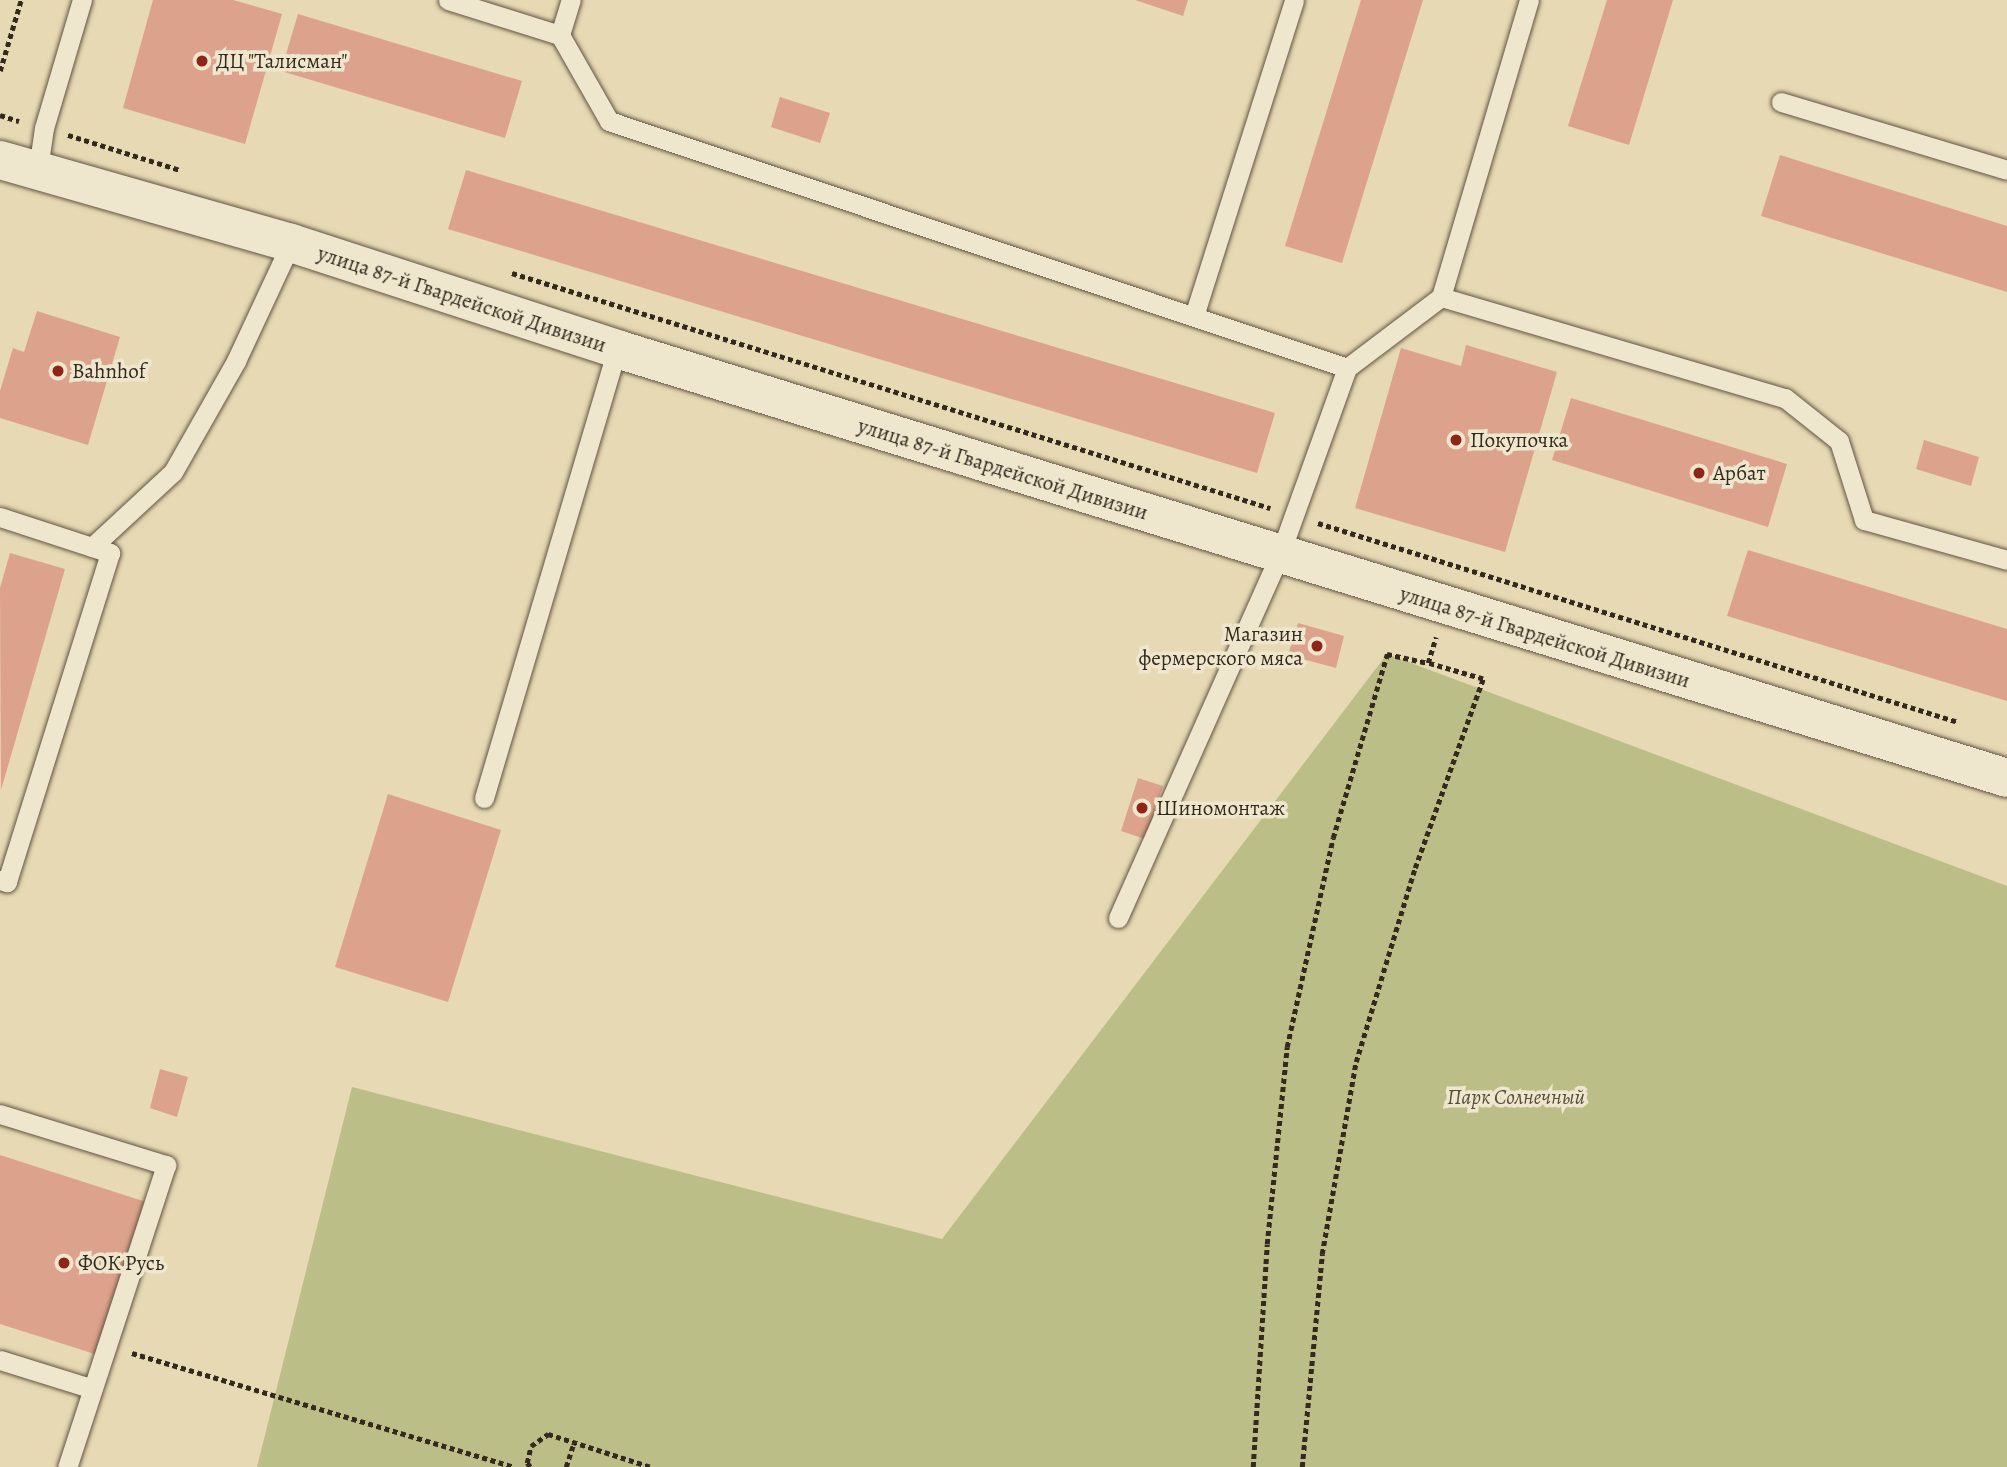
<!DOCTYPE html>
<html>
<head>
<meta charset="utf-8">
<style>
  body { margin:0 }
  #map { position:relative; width:2007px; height:1467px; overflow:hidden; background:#e7d9b3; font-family:Alegreya,serif }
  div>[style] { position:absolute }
  .green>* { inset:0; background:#bcbe88 }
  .building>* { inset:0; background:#dda28b }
  .path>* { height:4.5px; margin-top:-2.25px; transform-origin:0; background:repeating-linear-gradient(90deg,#34291e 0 5px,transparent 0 8.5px) }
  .roads { filter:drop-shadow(0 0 2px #615543) drop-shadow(0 0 2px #615543) }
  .lane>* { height:19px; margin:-9.5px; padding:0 9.5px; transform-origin:9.5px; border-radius:9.5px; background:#efe6ce }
  .secondary>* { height:38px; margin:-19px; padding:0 19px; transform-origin:19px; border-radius:19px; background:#efe6ce }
  .dots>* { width:19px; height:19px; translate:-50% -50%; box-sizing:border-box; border:4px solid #efe6ce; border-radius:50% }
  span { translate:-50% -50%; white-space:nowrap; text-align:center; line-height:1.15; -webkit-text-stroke:7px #efe6ce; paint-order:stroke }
  .poi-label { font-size:21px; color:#34291e }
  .left { translate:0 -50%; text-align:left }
  .right { translate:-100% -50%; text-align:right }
  .street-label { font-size:21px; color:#34291e }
  .park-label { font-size:21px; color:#564e38; font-style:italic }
</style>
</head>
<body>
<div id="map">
  <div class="green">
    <div style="clip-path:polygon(1387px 654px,2007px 886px,2007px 1467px,257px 1467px,352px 1087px,942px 1239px)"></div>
  </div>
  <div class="building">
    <div style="clip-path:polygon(153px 0,233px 0,282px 14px,245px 144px,123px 108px)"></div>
    <div style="clip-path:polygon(1135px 0,1188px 0,1183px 16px)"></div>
    <div style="clip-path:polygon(1361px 0,1423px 0,1342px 263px,1285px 246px)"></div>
    <div style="clip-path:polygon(1607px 0,1673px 0,1629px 145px,1568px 126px)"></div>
    <div style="clip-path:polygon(298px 14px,522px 81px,505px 138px,281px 71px)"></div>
    <div style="clip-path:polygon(780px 97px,830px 113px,820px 143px,771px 127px)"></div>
    <div style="clip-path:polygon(1780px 155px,2007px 226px,2007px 292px,1761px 216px)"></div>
    <div style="clip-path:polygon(466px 170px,1275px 413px,1257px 473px,448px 229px)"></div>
    <div style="clip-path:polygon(37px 311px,120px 337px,88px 445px,0 418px,0 391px,13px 348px,24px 352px)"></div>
    <div style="clip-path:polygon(1466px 345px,1557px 372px,1505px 552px,1355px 508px,1401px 348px,1461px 366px)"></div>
    <div style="clip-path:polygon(1571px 398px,1787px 464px,1768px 527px,1552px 460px)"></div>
    <div style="clip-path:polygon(1924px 440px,1979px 457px,1971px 486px,1916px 469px)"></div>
    <div style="clip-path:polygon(1748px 550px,2007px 629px,2007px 701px,1727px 616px)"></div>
    <div style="clip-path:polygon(10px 553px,65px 569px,1px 790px,0 588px)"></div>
    <div style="clip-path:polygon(1298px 623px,1344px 636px,1336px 668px,1288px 655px)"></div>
    <div style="clip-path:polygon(1138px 778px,1163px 786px,1145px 839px,1121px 831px)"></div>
    <div style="clip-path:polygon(388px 794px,501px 830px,448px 1002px,335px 967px)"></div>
    <div style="clip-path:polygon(160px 1069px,188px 1077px,177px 1117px,150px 1108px)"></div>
    <div style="clip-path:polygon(0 1155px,146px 1202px,98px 1355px,0 1324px)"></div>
  </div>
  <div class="path">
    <div style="left:0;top:71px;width:74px;rotate:-73.5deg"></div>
    <div style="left:0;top:115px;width:20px;rotate:18deg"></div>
    <div style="left:68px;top:135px;width:117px;rotate:17.4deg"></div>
    <div style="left:512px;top:273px;width:794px;rotate:17.22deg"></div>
    <div style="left:1318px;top:523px;width:670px;rotate:17.27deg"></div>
    <div style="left:132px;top:1353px;width:399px;rotate:16.6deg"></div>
    <div style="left:530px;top:1467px;width:5px;rotate:-127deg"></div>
    <div style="left:527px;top:1463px;width:17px;rotate:-77deg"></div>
    <div style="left:531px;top:1446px;width:21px;rotate:-35deg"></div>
    <div style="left:548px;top:1434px;width:108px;rotate:17.8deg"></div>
    <div style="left:566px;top:1467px;width:26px;rotate:-72deg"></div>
    <div style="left:1253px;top:1467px;width:223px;rotate:-86.4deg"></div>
    <div style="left:1267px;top:1244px;width:198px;rotate:-84.2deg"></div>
    <div style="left:1287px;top:1047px;width:214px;rotate:-77.6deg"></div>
    <div style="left:1333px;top:838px;width:192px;rotate:-73.6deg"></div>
    <div style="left:1387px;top:654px;width:42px;rotate:12.4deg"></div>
    <div style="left:1302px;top:1467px;width:214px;rotate:-84.6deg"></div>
    <div style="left:1322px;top:1254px;width:195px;rotate:-80deg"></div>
    <div style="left:1356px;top:1062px;width:203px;rotate:-73.1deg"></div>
    <div style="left:1415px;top:868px;width:201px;rotate:-70.2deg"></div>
    <div style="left:1483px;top:679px;width:57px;rotate:-163.8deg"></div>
    <div style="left:1428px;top:663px;width:27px;rotate:-73deg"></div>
  </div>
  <div class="roads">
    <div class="lane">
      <div style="left:448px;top:0;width:117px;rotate:17.4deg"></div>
      <div style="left:560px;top:35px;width:99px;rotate:60.3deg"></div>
      <div style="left:609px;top:121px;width:778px;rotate:18.5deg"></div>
      <div style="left:1347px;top:368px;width:118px;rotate:-37.1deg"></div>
      <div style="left:1441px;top:297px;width:359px;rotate:16.4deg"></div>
      <div style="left:1785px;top:398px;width:69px;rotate:38.5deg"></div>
      <div style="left:1839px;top:441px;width:83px;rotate:72.4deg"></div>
      <div style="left:1864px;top:520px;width:148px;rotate:15.6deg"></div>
      <div style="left:560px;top:35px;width:37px;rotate:-73deg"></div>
      <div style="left:1781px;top:102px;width:236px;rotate:16.7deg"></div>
      <div style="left:38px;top:169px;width:41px;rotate:-81.7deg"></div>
      <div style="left:44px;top:128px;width:134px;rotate:-73.5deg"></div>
      <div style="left:1441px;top:297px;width:310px;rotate:-73.5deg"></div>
      <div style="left:1194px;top:316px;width:331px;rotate:-72.4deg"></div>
      <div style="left:0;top:517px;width:116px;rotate:18.1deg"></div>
      <div style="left:110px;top:553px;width:345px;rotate:107.4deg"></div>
      <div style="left:7px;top:882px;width:7px;rotate:-164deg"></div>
      <div style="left:92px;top:547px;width:110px;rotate:-42.8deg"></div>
      <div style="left:173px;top:472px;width:128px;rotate:-60.4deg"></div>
      <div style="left:236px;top:361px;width:130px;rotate:-65deg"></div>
      <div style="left:484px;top:798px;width:468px;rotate:-73.5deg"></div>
      <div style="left:1118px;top:918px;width:398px;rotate:-66deg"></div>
      <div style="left:1280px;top:554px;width:198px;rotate:-70.2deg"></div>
      <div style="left:0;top:1114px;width:174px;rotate:17.1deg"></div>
      <div style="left:166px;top:1165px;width:318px;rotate:108.1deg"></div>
      <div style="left:0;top:1360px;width:97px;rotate:17.3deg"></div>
    </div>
    <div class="secondary">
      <div style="left:0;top:160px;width:303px;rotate:15.9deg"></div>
      <div style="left:291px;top:243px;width:343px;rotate:18deg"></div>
      <div style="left:617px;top:349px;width:1455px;rotate:17.15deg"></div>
    </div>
  </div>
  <div class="dots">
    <div style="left:202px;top:61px;background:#8f2418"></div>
    <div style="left:58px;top:371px;background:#8f2418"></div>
    <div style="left:1456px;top:440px;background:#8f2418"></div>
    <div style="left:1699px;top:473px;background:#8f2418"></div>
    <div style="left:1317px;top:646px;background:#8f2418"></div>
    <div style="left:1142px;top:808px;background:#8f2418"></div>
    <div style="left:64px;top:1263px;background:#8f2418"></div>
  </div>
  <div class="poi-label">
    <span class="left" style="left:216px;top:61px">ДЦ "Талисман"</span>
    <span class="left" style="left:72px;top:371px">Bahnhof</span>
    <span class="left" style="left:1470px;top:440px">Покупочка</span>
    <span class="left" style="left:1713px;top:473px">Арбат</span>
    <span class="right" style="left:1303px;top:646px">Магазин<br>фермерского мяса</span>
    <span class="left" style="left:1156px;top:808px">Шиномонтаж</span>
    <span class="left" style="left:78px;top:1263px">ФОК Русь</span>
  </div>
  <div class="street-label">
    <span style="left:462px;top:299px;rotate:18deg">улица 87-й Гвардейской Дивизии</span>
    <span style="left:1003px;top:469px;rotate:17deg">улица 87-й Гвардейской Дивизии</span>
    <span style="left:1545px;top:637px;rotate:17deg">улица 87-й Гвардейской Дивизии</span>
  </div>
  <div class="park-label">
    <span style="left:1516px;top:1097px">Парк Солнечный</span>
  </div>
</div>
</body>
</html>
